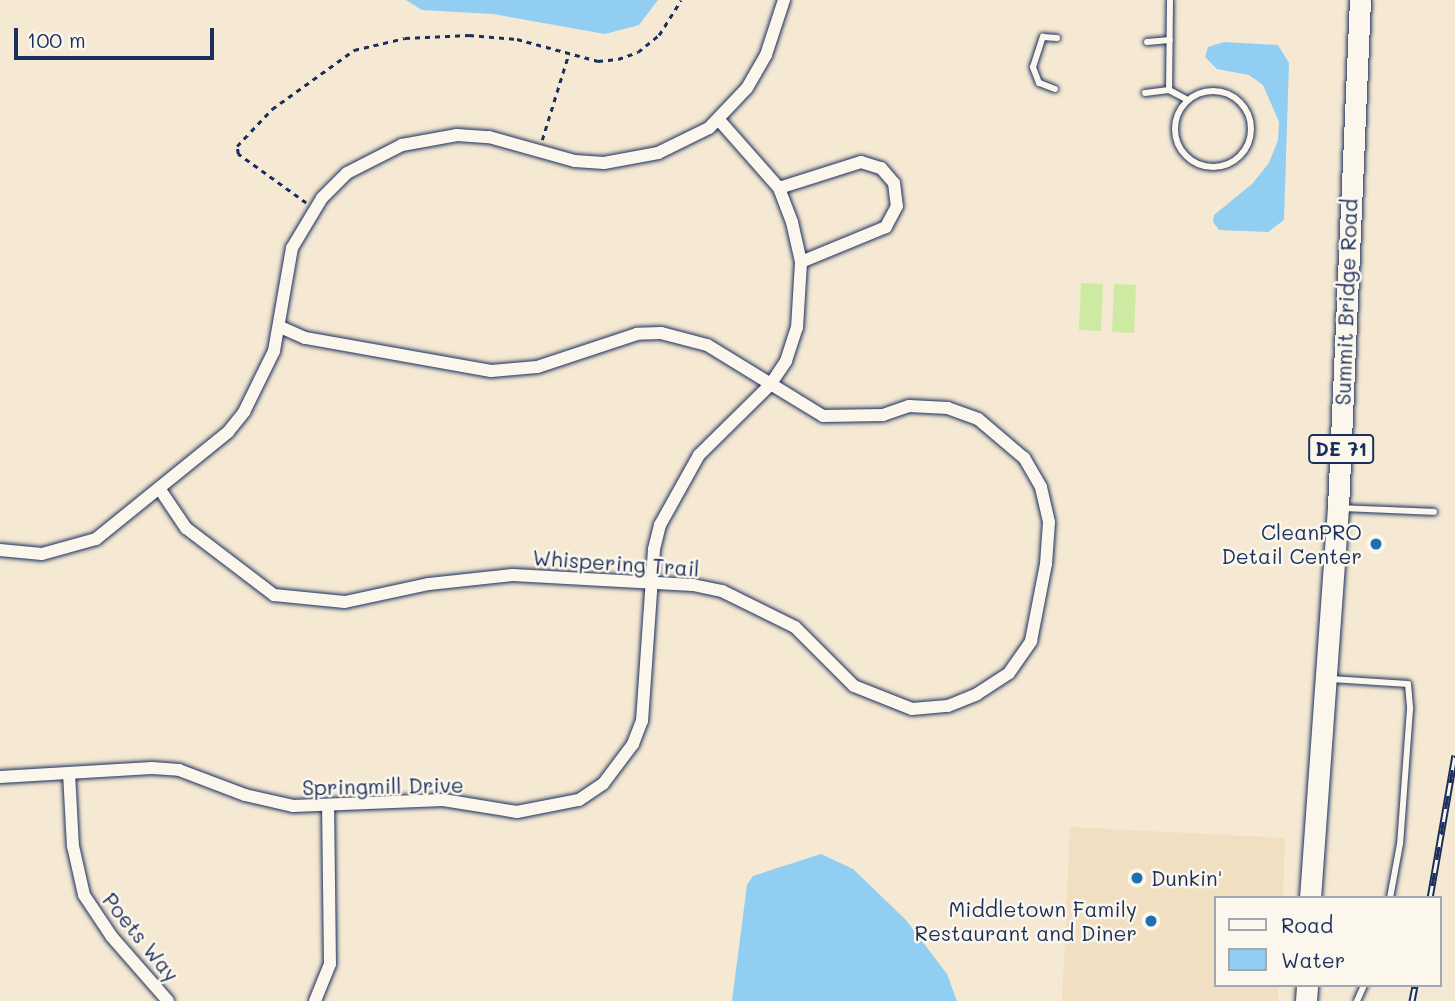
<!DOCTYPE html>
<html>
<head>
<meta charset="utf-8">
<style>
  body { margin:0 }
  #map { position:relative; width:1455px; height:1001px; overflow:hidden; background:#f5e9d3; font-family:Mali,sans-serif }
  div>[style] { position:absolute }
  .built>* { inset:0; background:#f1dfc2 }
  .green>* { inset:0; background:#cceaa1 }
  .water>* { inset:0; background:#92cef2 }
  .path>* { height:2.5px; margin-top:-1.25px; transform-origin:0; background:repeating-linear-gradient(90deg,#1b2f5e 0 5px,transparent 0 10px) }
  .roads { filter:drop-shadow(0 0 2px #1b2f5e) drop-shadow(0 0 2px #1b2f5e) }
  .service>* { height:6px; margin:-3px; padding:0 3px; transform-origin:3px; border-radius:3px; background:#fbf7ec }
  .service>.ring { margin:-3px; padding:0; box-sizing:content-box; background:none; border:6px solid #fbf7ec; border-radius:50% }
  .minor>* { height:12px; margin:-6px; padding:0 6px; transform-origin:6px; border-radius:6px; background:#fbf7ec }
  .primary>* { height:21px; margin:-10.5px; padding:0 10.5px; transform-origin:10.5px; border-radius:10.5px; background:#fbf7ec }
  .rail>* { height:7px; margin-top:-3.5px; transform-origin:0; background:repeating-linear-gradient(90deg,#fbf7ec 0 13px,#1b2f5e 0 26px); box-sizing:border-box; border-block:2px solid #1b2f5e }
  .dots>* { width:19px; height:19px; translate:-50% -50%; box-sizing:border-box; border:4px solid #fbf7ec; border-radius:50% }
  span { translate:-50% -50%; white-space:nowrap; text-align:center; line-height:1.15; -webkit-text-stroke:5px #fbf7ec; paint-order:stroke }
  .shield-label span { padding:2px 5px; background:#fbf7ec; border:2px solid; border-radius:5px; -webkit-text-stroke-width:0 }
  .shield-label { font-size:19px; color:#1b2f5e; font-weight:700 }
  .street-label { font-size:21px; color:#1b2f5e }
  .poi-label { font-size:21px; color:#1b2f5e }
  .right { translate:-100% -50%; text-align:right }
  .left { translate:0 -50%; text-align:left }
  .legend { position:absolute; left:1214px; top:896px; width:228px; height:91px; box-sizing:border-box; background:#fbf7ec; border:2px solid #a1a7b3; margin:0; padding:9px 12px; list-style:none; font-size:21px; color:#1b2f5e }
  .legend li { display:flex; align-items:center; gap:14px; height:35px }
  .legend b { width:35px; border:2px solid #a1a7b3 }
  .scale { position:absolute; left:14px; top:28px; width:200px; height:32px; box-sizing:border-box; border:4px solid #1b2f5e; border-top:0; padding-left:9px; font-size:21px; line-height:24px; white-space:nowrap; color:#1b2f5e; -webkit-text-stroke:5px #fbf7ec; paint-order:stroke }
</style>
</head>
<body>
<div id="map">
  <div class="built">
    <div style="clip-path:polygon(1070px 827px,1285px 838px,1283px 898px,1215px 898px,1215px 985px,1278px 985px,1278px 1001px,1062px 1001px)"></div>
  </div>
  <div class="green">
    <div style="clip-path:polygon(1081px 283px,1103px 284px,1101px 331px,1079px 330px)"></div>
    <div style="clip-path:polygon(1114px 284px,1136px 285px,1134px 333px,1112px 332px)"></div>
  </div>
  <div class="water">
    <div style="clip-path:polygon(406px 0,658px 0,639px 25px,605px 34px,493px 14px,422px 10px)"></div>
    <div style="clip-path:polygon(1224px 42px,1278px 45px,1289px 63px,1284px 220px,1268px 232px,1219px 230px,1213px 222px,1214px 215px,1252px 184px,1269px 163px,1278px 140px,1279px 122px,1263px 85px,1249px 75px,1217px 69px,1205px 57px,1208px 47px)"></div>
    <div style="clip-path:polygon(821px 854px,853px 869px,906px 920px,947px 974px,957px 1001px,732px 1001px,747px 885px,753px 876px)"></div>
  </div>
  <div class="path">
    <div style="left:542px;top:140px;width:88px;rotate:-72.8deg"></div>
    <div style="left:306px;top:203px;width:84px;rotate:-144.2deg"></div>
    <div style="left:238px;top:154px;width:8px;rotate:-97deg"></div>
    <div style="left:237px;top:146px;width:51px;rotate:-46.6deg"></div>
    <div style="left:272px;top:109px;width:101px;rotate:-35.7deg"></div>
    <div style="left:354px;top:50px;width:52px;rotate:-13.2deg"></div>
    <div style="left:405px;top:38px;width:64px;rotate:-2.7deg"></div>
    <div style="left:469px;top:35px;width:48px;rotate:4.8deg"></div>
    <div style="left:517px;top:39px;width:84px;rotate:15.2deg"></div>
    <div style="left:598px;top:61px;width:20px;rotate:-6deg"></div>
    <div style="left:618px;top:59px;width:21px;rotate:-19deg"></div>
    <div style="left:638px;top:52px;width:27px;rotate:-39deg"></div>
    <div style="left:659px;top:35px;width:41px;rotate:-57.8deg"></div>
  </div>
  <div class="roads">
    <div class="service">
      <div style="left:1170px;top:0;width:90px;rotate:90.6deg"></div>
      <div style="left:1169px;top:90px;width:21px;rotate:28deg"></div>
      <div style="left:1147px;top:42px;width:23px;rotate:-5deg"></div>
      <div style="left:1055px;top:89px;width:17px;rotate:-159deg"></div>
      <div style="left:1039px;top:83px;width:17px;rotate:-111deg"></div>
      <div style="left:1033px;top:67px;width:32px;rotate:-72deg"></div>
      <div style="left:1043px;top:37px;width:14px;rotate:4deg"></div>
      <div class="ring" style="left:1175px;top:91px;width:70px;height:70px"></div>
      <div style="left:1145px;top:93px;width:24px;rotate:-7deg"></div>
      <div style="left:1340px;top:508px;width:94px;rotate:2.4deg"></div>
      <div style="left:1331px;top:679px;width:77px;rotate:3.7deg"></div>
      <div style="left:1408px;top:684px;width:25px;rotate:85deg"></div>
      <div style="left:1410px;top:709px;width:135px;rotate:94.2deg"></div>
      <div style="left:1400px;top:844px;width:55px;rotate:100.5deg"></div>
      <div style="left:1357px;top:1001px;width:17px;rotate:-66deg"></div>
    </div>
    <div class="minor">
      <div style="left:779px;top:188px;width:86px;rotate:-17.6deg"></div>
      <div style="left:861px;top:162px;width:21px;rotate:17deg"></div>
      <div style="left:881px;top:168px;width:20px;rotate:49deg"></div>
      <div style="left:894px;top:183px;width:23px;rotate:83deg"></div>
      <div style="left:897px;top:206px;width:24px;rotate:118deg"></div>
      <div style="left:886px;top:227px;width:92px;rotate:157.6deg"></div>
      <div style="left:161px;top:491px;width:45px;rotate:56deg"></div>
      <div style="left:186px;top:528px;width:111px;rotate:37.3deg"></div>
      <div style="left:274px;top:595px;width:71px;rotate:5.6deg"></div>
      <div style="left:345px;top:602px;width:86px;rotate:-12.1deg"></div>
      <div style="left:429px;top:584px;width:84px;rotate:-6.1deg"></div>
      <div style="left:513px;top:575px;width:180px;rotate:3.2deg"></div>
      <div style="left:693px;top:585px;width:30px;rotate:12deg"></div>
      <div style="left:722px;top:591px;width:81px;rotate:26.3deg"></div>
      <div style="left:795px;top:627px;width:83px;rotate:45deg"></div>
      <div style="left:854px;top:686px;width:62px;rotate:21.6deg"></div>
      <div style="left:912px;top:709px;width:36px;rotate:-5deg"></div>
      <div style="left:948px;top:706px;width:31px;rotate:-22deg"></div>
      <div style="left:977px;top:694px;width:38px;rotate:-33deg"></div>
      <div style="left:1009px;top:673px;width:39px;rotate:-55deg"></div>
      <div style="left:1031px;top:641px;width:78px;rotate:-79deg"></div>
      <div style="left:1046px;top:564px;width:42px;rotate:-85.9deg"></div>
      <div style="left:1049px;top:522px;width:36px;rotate:-103deg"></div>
      <div style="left:1041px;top:487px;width:34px;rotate:-120deg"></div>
      <div style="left:1024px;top:458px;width:60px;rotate:-139.7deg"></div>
      <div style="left:978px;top:419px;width:32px;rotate:-160deg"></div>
      <div style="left:948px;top:408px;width:39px;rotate:-177deg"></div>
      <div style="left:909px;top:406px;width:28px;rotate:161deg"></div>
      <div style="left:883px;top:415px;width:60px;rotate:179deg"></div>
      <div style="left:823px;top:416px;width:136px;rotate:-148.5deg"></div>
      <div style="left:707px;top:345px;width:48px;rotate:-165.4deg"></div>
      <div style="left:661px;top:333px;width:24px;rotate:178deg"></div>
      <div style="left:637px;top:334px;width:105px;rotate:161.7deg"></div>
      <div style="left:537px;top:367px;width:46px;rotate:175deg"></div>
      <div style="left:491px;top:371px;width:189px;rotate:-169.9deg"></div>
      <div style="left:305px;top:338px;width:27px;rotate:-156deg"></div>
      <div style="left:0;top:550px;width:42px;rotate:5.4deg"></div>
      <div style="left:42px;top:554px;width:56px;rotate:-15.5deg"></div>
      <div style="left:96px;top:539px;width:170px;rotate:-39deg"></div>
      <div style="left:228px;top:432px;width:26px;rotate:-51deg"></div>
      <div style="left:244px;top:412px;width:68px;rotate:-63.8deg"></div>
      <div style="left:274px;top:351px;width:105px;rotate:-80.1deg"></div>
      <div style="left:292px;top:248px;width:58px;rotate:-59deg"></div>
      <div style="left:322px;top:198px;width:35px;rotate:-45deg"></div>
      <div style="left:347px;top:173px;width:62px;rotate:-27deg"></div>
      <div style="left:402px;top:145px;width:56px;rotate:-10.3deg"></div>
      <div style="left:457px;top:135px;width:32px;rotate:4deg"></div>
      <div style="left:489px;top:137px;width:89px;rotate:15.6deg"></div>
      <div style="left:575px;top:161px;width:29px;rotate:4deg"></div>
      <div style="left:604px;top:163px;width:55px;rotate:-10.5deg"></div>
      <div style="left:658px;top:153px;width:57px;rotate:-26.1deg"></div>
      <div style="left:709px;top:128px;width:55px;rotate:-46.5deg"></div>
      <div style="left:747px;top:88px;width:38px;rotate:-60deg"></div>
      <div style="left:766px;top:55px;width:58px;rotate:-71.9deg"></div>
      <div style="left:69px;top:773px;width:73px;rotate:86.9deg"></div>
      <div style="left:73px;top:846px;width:50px;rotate:77.3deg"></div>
      <div style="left:84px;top:895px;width:50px;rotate:56.3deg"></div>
      <div style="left:112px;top:937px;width:85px;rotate:48.8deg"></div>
      <div style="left:0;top:777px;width:152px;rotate:-3.4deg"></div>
      <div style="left:152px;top:768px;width:27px;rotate:4deg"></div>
      <div style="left:179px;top:770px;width:71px;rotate:20.7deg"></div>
      <div style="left:245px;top:795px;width:49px;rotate:12.9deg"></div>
      <div style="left:293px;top:806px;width:150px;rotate:-2.3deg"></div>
      <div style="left:443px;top:800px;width:75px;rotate:9.2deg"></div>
      <div style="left:517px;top:812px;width:63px;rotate:-11deg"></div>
      <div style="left:579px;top:800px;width:29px;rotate:-34deg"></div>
      <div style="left:603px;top:784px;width:50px;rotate:-53.1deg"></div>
      <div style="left:633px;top:744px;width:25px;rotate:-69deg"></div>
      <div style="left:642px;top:721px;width:172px;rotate:-86deg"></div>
      <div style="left:654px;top:549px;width:25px;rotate:-76deg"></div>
      <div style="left:660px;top:525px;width:80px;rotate:-60.9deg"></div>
      <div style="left:699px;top:455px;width:100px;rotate:-44.6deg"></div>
      <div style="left:770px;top:385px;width:29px;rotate:-56deg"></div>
      <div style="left:786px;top:361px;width:35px;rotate:-72deg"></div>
      <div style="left:797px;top:328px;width:66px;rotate:-86.5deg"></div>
      <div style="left:801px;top:262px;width:41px;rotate:-102.7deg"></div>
      <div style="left:792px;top:222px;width:36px;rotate:-111deg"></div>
      <div style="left:779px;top:188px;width:91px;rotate:-131.4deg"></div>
      <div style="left:315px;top:1001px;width:40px;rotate:-68deg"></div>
      <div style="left:330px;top:964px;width:157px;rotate:-90.7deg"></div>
    </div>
    <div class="primary">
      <div style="left:1310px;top:898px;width:391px;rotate:-85.9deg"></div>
      <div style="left:1338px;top:508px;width:508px;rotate:-87.52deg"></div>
      <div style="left:1306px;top:1001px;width:16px;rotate:-86deg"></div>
    </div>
  </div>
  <div class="rail">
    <div style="left:1430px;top:898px;width:145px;rotate:-80.1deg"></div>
    <div style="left:1412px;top:1001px;width:16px;rotate:-79deg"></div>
  </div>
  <div class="dots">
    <div style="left:1376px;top:544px;background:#1f6fb2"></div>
    <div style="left:1137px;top:878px;background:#1f6fb2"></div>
    <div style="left:1151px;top:921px;background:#1f6fb2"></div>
  </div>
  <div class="shield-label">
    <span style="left:1341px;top:449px">DE 71</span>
  </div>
  <div class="street-label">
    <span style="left:1346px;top:302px;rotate:-88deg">Summit Bridge Road</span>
    <span style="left:616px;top:563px;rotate:4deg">Whispering Trail</span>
    <span style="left:383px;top:786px;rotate:-1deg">Springmill Drive</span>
    <span style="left:141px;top:937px;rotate:51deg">Poets Way</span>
  </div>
  <div class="poi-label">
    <span class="right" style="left:1362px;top:544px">CleanPRO<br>Detail Center</span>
    <span class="left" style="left:1151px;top:878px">Dunkin'</span>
    <span class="right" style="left:1137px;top:921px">Middletown Family<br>Restaurant and Diner</span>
  </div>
  <ul class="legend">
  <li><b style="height:9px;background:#fbf7ec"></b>Road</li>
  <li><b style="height:19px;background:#92cef2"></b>Water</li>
  </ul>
  <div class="scale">100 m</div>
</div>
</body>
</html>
